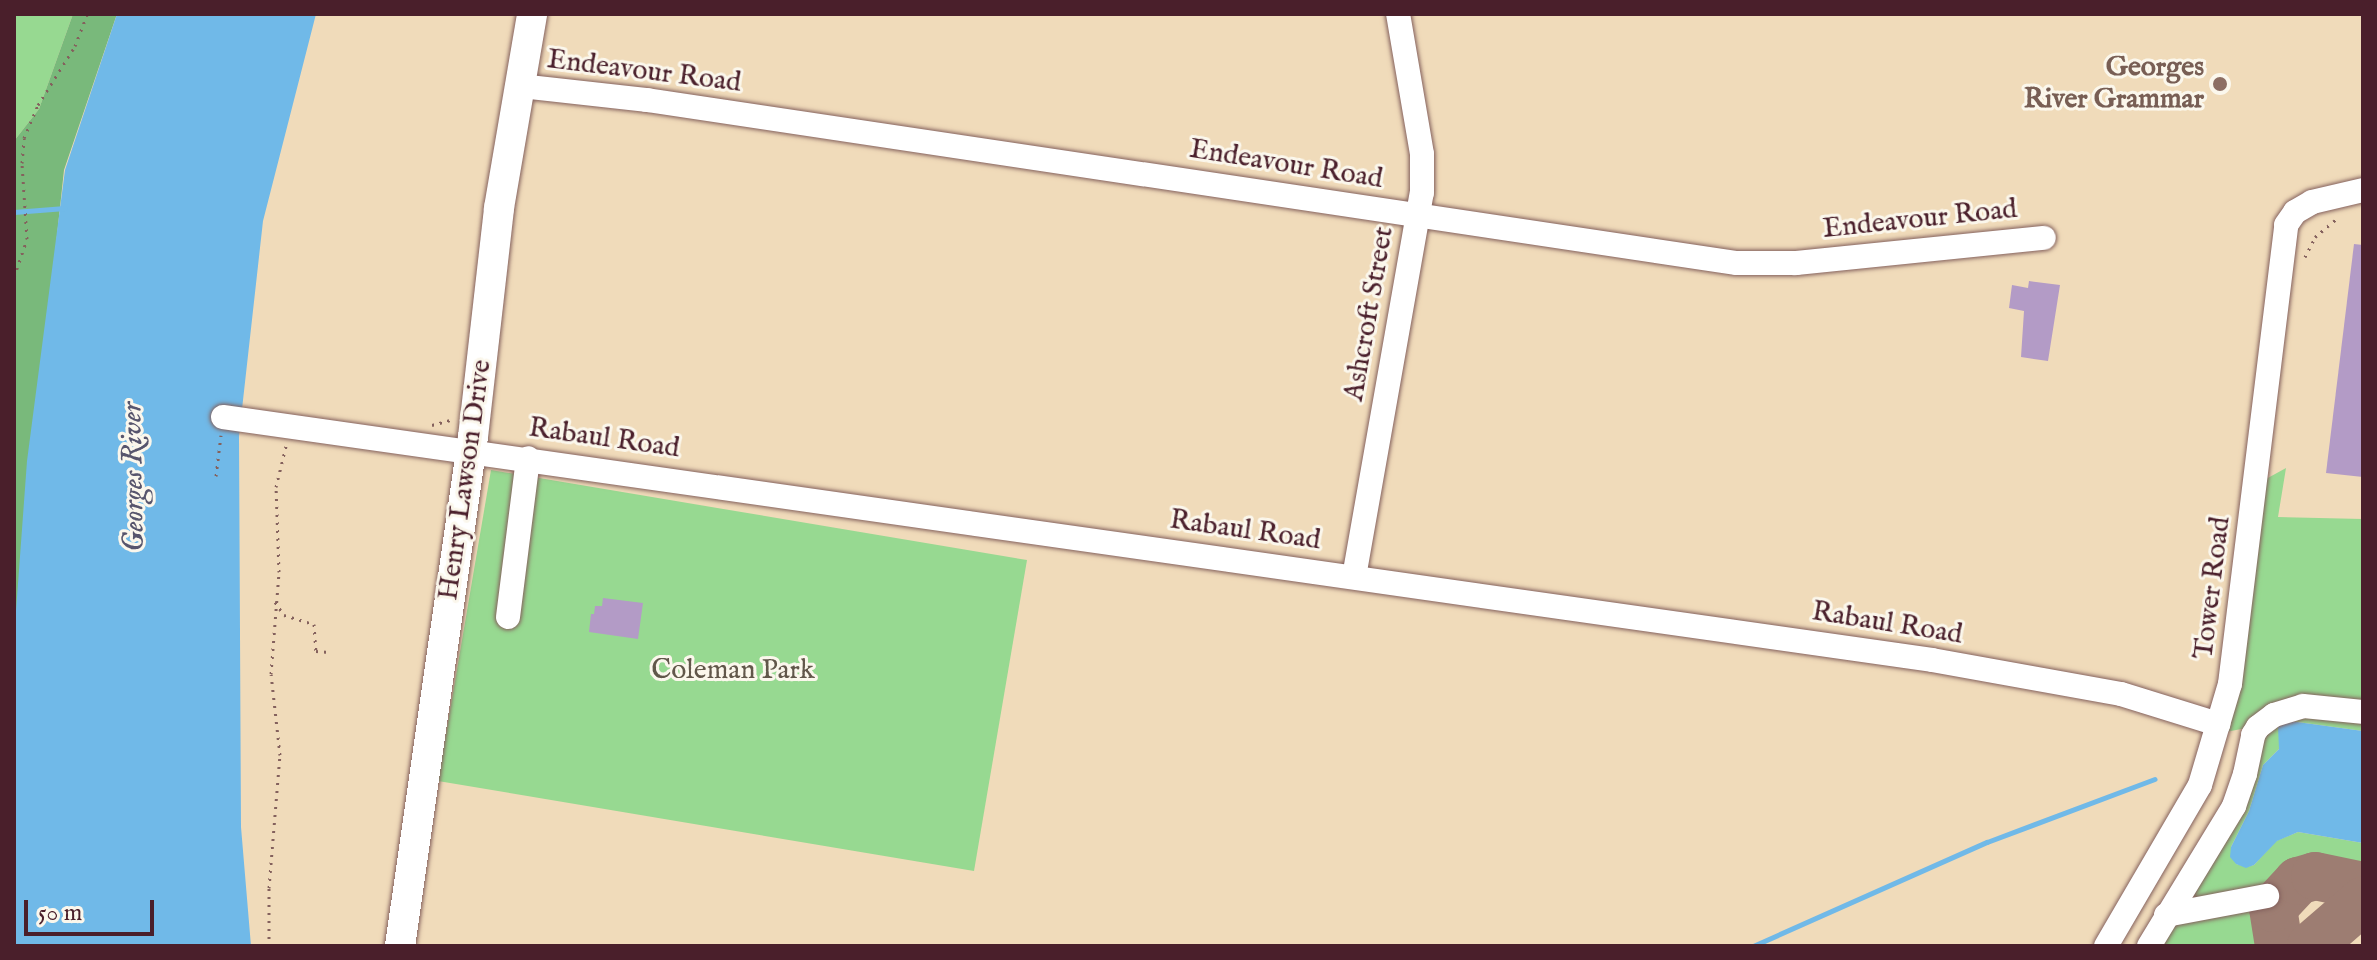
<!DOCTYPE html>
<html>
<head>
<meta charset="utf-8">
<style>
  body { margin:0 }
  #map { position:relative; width:2377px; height:960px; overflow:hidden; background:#f0dbba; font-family:"IM FELL English",serif }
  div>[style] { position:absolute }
  .green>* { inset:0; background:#97d991 }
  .forest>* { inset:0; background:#79b97b }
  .water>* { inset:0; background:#70b9e8 }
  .stream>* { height:5px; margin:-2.5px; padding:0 2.5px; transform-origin:2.5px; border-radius:2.5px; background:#70b9e8 }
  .taxiway>* { height:48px; margin:-24px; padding:0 24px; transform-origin:24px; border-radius:24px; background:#9d7d72 }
  .building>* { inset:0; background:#b39bc6 }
  .path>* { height:3px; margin-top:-1.5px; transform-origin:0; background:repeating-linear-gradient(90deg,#84615d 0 2px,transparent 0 8px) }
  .roads { filter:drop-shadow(0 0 2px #84615d) drop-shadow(0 0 2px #84615d) }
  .minor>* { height:24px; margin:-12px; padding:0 12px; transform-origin:12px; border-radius:12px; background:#fff }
  .major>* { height:30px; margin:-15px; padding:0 15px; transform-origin:15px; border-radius:15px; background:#fff }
  .dots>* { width:22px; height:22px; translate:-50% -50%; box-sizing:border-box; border:4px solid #fbf7ec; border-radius:50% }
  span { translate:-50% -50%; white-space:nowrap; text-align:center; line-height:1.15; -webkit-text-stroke:6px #fbf7ec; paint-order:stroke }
  .education-label { font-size:28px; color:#785e54; font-weight:700 }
  .right { translate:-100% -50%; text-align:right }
  .street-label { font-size:28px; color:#4a1f2b }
  .park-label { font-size:28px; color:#61574a }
  .water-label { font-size:30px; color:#57556d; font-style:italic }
  .frame { position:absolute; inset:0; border:16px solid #4a1f2b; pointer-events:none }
  .scale { position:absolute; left:24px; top:900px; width:130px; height:36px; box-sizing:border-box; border:4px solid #4a1f2b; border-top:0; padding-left:10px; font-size:24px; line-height:28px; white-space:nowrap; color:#4a1f2b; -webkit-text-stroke:6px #fbf7ec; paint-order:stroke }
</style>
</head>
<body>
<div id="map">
  <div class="green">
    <div style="clip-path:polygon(14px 14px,73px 14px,39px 109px,14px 141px)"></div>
    <div style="clip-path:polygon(2286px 468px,2278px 517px,2363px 519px,2363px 705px,2226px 732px,2246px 648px,2266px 479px)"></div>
    <div style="clip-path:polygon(491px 470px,1027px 560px,974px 871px,438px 781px)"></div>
    <div style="clip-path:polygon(2293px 714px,2363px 718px,2363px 731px,2290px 721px,2279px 749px,2263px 765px,2249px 811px,2231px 847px,2236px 864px,2247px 867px,2254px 865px,2276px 841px,2298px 832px,2363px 843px,2363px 874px,2305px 863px,2291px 868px,2270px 888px,2182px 904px,2259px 740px)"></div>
    <div style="clip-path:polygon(2259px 905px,2267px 946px,2157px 946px,2170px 923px)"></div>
  </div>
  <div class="forest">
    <div style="clip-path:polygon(73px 14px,117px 14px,64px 170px,14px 638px,14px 141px,39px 109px)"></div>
  </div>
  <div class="water">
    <div style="clip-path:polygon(117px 14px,316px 14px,263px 221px,239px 436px,241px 827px,251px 946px,14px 946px,14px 638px,27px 461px,65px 170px)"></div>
    <div style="clip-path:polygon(2290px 721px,2363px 731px,2363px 843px,2298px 832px,2277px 841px,2254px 865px,2246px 868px,2236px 864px,2230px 857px,2231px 847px,2249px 811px,2263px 765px,2279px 749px,2278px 727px)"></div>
  </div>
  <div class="stream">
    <div style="left:14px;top:212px;width:51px;rotate:-4.5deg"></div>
    <div style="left:1753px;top:946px;width:256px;rotate:-24deg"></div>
    <div style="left:1987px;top:842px;width:179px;rotate:-20.6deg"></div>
  </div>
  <div class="taxiway">
    <div style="left:2279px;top:946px;width:38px;rotate:-99deg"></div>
    <div style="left:2273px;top:908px;width:37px;rotate:-47deg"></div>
    <div style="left:2298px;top:881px;width:18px;rotate:-16deg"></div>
    <div style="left:2315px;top:876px;width:49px;rotate:11.8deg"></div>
    <div style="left:2311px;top:946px;width:69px;rotate:-40.9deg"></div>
  </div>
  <div class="building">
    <div style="clip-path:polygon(2354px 244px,2363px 245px,2363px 477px,2326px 473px)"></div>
    <div style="clip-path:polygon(2029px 281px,2060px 285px,2048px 361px,2021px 357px,2024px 311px,2009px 308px,2012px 285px,2028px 288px)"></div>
    <div style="clip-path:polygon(603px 598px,643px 603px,638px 639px,589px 632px,591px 614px,594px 614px,595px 606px,602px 606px)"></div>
  </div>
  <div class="path">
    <div style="left:2305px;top:257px;width:22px;rotate:-63deg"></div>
    <div style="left:2315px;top:237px;width:30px;rotate:-40deg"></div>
    <div style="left:14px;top:277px;width:40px;rotate:-71.1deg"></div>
    <div style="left:27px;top:239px;width:76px;rotate:-93.8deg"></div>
    <div style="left:22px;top:163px;width:25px;rotate:-85deg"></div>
    <div style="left:24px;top:138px;width:36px;rotate:-67deg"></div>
    <div style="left:38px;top:105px;width:70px;rotate:-57.9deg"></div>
    <div style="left:75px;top:46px;width:34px;rotate:-69deg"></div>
    <div style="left:432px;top:425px;width:20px;rotate:-15deg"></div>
    <div style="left:216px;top:476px;width:41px;rotate:-83deg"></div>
    <div style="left:275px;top:602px;width:16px;rotate:55deg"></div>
    <div style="left:284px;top:615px;width:31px;rotate:17deg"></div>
    <div style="left:314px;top:624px;width:27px;rotate:86deg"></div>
    <div style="left:316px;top:651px;width:13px;rotate:4deg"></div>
    <div style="left:269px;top:946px;width:58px;rotate:-90deg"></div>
    <div style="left:269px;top:888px;width:133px;rotate:-85.3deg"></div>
    <div style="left:280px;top:755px;width:81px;rotate:-96.3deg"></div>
    <div style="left:271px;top:674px;width:102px;rotate:-85.5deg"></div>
    <div style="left:279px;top:572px;width:85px;rotate:-92deg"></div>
    <div style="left:276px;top:487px;width:42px;rotate:-76.3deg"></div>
  </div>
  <div class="roads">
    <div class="minor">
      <div style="left:520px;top:86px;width:128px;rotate:6.3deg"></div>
      <div style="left:647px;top:100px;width:1102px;rotate:8.51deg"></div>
      <div style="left:1737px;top:263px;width:59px"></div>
      <div style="left:1796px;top:263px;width:249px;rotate:-5.8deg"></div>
      <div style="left:223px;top:417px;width:1726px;rotate:8.09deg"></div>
      <div style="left:1932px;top:660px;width:192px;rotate:10.2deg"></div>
      <div style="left:2121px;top:694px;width:102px;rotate:17.2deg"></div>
      <div style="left:1354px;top:577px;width:390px;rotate:-80deg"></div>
      <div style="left:1422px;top:193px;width:39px;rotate:-90deg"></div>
      <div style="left:1422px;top:154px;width:142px;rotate:-99.7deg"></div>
      <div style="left:508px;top:617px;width:160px;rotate:-82.8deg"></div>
      <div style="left:2166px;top:915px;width:103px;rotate:-10.7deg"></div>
      <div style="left:2106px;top:946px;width:186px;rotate:-59.7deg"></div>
      <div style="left:2200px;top:785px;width:105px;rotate:-73.5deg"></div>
      <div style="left:2230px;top:684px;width:462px;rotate:-83deg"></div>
      <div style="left:2286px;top:225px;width:16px;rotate:-55deg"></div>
      <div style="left:2295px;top:212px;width:20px;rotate:-30deg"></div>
      <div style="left:2312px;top:202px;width:52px;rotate:-13.2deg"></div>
      <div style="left:2149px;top:946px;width:164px;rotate:-58.7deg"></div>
      <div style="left:2234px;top:806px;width:34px;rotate:-71deg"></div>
      <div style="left:2245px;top:774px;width:40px;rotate:-78deg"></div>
      <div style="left:2253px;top:735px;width:9px;rotate:-58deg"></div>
      <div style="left:2258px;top:727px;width:20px;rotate:-37deg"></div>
      <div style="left:2274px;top:715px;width:30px;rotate:-17deg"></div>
      <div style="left:2303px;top:706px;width:60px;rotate:5.7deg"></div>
    </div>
    <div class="major">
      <div style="left:400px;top:946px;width:514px;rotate:-81.84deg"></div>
      <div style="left:473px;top:437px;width:230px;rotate:-83.5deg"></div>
      <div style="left:499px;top:208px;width:197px;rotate:-80.3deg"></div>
    </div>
  </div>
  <div class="dots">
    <div style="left:2220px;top:84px;background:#8d6e63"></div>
  </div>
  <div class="education-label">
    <span class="right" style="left:2204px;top:84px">Georges<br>River Grammar</span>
  </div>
  <div class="street-label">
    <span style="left:644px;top:72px;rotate:7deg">Endeavour Road</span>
    <span style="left:1286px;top:165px;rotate:9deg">Endeavour Road</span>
    <span style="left:1920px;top:220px;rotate:-6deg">Endeavour Road</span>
    <span style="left:1370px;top:314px;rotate:-80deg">Ashcroft Street</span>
    <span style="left:604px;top:439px;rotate:8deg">Rabaul Road</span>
    <span style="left:466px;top:480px;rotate:-82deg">Henry Lawson Drive</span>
    <span style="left:1245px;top:531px;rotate:8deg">Rabaul Road</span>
    <span style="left:2213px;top:588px;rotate:-83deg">Tower Road</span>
    <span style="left:1887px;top:624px;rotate:9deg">Rabaul Road</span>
  </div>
  <div class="park-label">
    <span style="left:733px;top:671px">Coleman Park</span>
  </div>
  <div class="water-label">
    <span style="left:134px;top:477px;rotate:-91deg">Georges River</span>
  </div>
  <div class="frame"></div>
  <div class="scale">50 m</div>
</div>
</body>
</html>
